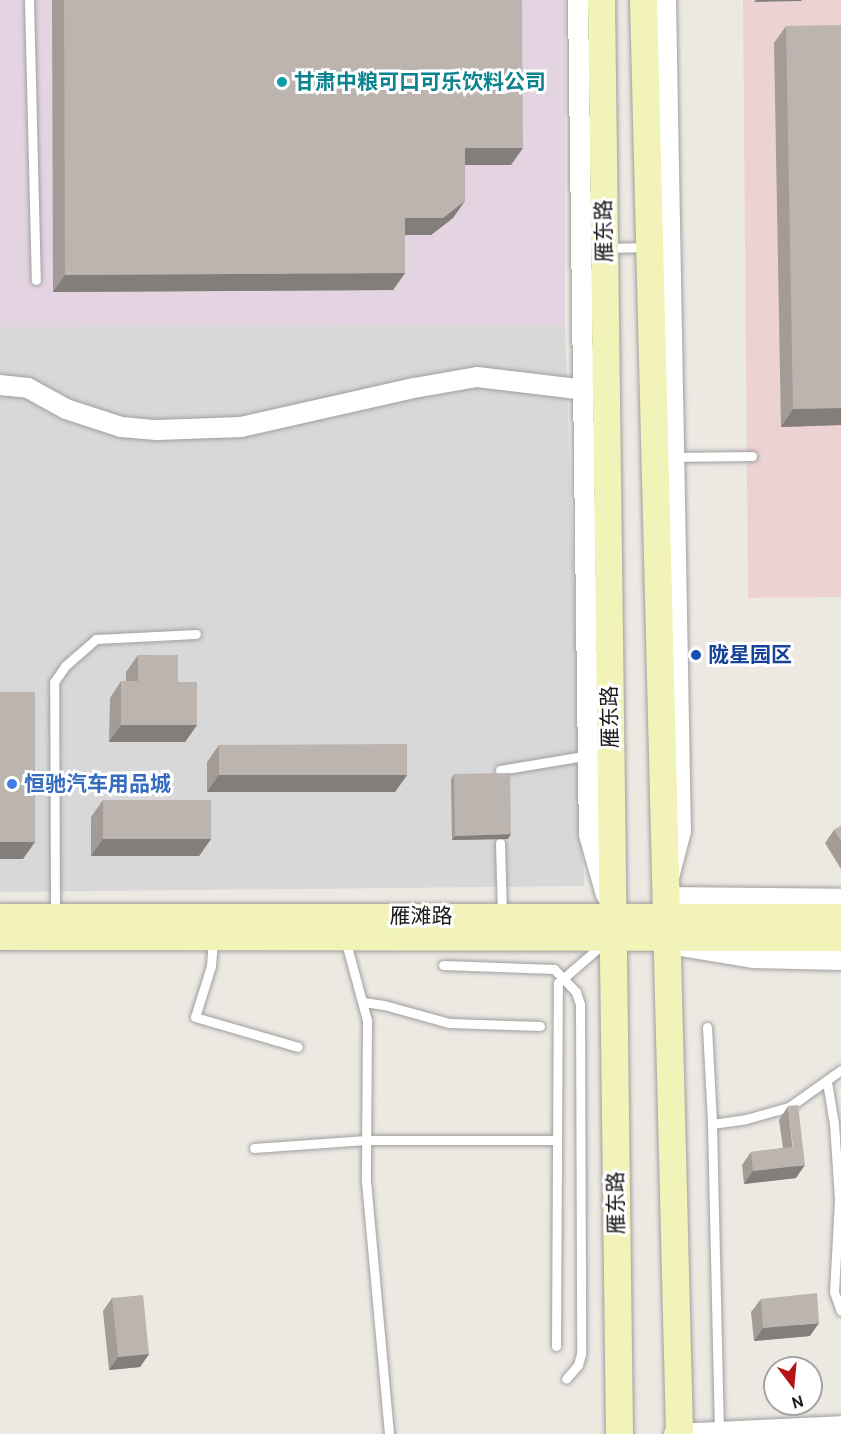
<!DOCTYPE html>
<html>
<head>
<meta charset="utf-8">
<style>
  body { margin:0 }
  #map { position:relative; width:841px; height:1434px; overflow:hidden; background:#ece8e2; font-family:Cabin,"Noto Sans SC",sans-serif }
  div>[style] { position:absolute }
  .residential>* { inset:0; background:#d9d8d8 }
  .commercial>* { inset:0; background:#ecd2d2 }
  .industrial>* { inset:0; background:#e4d4e2 }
  .roads { filter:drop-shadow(0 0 2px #9f9f9f) drop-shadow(0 0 2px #9f9f9f) }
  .service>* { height:9px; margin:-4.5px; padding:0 4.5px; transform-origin:4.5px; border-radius:4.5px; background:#fff }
  .minor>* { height:20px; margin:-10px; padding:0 10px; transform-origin:10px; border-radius:10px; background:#fff }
  .secondary>* { height:27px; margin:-13.5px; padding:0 13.5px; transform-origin:13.5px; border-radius:13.5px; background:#f2f3b8 }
  .wall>* { inset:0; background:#a29b96 }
  .shaded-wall>* { inset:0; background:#847e7a }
  .building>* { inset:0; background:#bcb4af }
  .dots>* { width:16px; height:16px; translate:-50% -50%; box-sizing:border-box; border:3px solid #fff; border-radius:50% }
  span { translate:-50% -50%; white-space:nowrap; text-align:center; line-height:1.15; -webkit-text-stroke:6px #fff; paint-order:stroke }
  .culture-label { font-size:21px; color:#0d838f; font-weight:700 }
  .left { translate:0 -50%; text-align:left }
  .street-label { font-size:21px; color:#1b1b1b }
  .transit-label { font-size:21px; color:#164399; font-weight:700 }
  .shop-label { font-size:21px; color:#366cbe; font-weight:700 }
  .north { position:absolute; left:763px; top:1356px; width:60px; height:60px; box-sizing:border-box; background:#fff; border:2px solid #a4a4a4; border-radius:50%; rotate:164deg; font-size:16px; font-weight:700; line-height:24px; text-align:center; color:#1b1b1b }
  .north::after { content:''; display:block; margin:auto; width:21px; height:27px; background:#b51117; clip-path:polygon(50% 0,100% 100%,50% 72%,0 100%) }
</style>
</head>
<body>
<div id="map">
  <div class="residential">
    <div style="clip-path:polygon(565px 325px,584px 886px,0 892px,0 327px)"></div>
  </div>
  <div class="commercial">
    <div style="clip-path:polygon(743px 0,841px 0,841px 597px,748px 598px)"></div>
  </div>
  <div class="industrial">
    <div style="clip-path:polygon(0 0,565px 0,565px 325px,0 327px)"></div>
  </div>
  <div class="roads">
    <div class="service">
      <div style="left:29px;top:0;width:280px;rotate:88.6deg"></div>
      <div style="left:607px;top:248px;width:40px;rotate:-1.4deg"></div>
      <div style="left:674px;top:457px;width:78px;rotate:-0.7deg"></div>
      <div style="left:500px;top:770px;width:91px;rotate:-9.5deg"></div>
      <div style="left:500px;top:843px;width:73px;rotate:88.4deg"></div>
      <div style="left:55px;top:914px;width:232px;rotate:-90.2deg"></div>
      <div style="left:54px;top:682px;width:19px;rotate:-55deg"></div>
      <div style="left:65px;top:666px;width:41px;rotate:-41.1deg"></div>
      <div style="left:96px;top:639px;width:100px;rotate:-2.9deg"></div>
      <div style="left:213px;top:938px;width:28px;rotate:94deg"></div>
      <div style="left:211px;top:966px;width:53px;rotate:107.4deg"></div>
      <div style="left:195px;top:1017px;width:107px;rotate:16.2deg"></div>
      <div style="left:345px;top:939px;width:84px;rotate:74.8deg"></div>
      <div style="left:367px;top:1020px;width:161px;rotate:90.4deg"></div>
      <div style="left:366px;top:1181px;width:254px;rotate:84.8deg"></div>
      <div style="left:443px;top:965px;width:111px;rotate:2.1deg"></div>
      <div style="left:554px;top:969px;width:32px;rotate:46deg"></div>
      <div style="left:576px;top:992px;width:13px;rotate:72deg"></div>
      <div style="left:580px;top:1004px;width:350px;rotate:89.8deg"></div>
      <div style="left:581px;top:1354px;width:11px;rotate:105deg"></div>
      <div style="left:578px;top:1365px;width:18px;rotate:131deg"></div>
      <div style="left:363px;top:1002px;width:21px;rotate:8deg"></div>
      <div style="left:384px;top:1005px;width:67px;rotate:15.5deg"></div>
      <div style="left:449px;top:1023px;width:91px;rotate:1.9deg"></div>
      <div style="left:707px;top:1027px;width:97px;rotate:87deg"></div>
      <div style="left:712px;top:1124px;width:306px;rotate:88.7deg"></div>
      <div style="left:827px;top:1082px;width:43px;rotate:80.5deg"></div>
      <div style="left:834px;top:1124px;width:76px;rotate:86.2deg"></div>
      <div style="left:839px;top:1200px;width:92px;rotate:93.1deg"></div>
      <div style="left:834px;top:1292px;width:20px;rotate:70deg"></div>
      <div style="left:712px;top:1124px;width:34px;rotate:-8deg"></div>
      <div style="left:746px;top:1119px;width:45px;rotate:-15.6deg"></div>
      <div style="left:789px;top:1107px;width:64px;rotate:-35.4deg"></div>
      <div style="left:254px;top:1148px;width:112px;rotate:-4.1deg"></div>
      <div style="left:366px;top:1140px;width:191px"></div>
      <div style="left:556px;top:1346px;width:363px;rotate:-89.7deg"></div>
      <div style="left:558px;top:983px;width:61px;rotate:-41deg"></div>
    </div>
    <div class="minor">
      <div style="left:578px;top:0;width:835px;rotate:89.25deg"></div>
      <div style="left:589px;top:835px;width:62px;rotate:74.2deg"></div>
      <div style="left:666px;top:0;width:831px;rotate:88.97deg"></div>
      <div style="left:681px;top:831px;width:68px;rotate:104.4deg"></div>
      <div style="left:664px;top:897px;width:177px;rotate:0.6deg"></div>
      <div style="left:0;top:385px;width:28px;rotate:6deg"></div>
      <div style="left:28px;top:388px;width:43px;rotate:28.9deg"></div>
      <div style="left:66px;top:409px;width:58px;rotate:18.1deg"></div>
      <div style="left:121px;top:427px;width:36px;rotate:5deg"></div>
      <div style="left:157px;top:430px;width:84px;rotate:-2deg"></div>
      <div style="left:241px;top:427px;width:177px;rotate:-12.7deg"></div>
      <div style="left:414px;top:388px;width:64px;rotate:-9.9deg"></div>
      <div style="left:477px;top:377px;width:118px;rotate:6.8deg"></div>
      <div style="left:680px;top:946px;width:74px;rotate:9.3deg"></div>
      <div style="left:753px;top:958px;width:88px;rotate:1.3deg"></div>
      <div style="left:674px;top:1434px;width:167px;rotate:-2.7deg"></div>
    </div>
    <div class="secondary">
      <div style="left:601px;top:0;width:1434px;rotate:89.28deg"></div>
      <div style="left:643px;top:0;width:1434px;rotate:88.56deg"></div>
      <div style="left:0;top:917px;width:841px"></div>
      <div style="left:0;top:936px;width:841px;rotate:0.07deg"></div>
    </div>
  </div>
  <div class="wall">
    <div style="clip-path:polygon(52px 0,522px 0,511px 165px,465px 165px,453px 218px,431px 235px,405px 235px,405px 273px,393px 290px,53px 292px)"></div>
    <div style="clip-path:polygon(786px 26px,841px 425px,781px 427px,774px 43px)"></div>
    <div style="clip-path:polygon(138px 655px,178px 682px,197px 725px,185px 742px,109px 742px,110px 698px,121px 681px,126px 681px,126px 672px)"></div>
    <div style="clip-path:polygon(219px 745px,407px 775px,395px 792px,207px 792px,207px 762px)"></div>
    <div style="clip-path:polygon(454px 774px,508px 839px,452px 840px,451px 779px)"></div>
    <div style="clip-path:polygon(103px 800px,211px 839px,199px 856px,91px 856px,91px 817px)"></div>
    <div style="clip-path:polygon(841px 826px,841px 869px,825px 843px,834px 830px)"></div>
    <div style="clip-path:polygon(788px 1106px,796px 1178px,744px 1184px,742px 1165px,751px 1152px,783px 1148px,779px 1120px)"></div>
    <div style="clip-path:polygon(112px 1298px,149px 1354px,140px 1367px,109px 1370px,103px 1311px)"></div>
    <div style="clip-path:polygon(761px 1299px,810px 1336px,754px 1341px,751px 1312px)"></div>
  </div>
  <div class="shaded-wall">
    <div style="clip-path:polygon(756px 0,802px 0,801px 1px,754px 2px)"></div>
    <div style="clip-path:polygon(465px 148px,523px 148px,511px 165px,453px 165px)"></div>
    <div style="clip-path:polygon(465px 201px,453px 218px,431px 235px,393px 235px,405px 218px)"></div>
    <div style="clip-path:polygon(405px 273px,393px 290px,53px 292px,65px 275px)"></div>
    <div style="clip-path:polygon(841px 408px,841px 425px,781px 427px,793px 409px)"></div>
    <div style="clip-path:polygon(121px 725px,197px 725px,185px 742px,109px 742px)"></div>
    <div style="clip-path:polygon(219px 775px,407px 775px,395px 792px,207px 792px)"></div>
    <div style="clip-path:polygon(511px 834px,508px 839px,452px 840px,455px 836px)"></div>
    <div style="clip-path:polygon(103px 839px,211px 839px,199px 856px,91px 856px)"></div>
    <div style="clip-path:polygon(0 842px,35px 842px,23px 859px,0 859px)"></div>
    <div style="clip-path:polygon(805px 1165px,796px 1178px,744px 1184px,753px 1171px)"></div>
    <div style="clip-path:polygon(819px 1323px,810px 1336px,754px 1341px,763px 1328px)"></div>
    <div style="clip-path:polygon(149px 1354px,140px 1367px,109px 1370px,118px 1357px)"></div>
  </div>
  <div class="building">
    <div style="clip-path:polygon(64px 0,522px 0,523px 148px,465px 148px,465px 201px,443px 218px,405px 218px,405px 273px,65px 275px)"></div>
    <div style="clip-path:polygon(841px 25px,841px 408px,793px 409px,786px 26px)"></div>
    <div style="clip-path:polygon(138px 655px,178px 655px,178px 682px,197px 682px,197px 725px,121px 725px,121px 681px,138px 681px)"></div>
    <div style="clip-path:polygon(0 692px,35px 692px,35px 842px,0 842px)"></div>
    <div style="clip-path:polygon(407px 744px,407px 775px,219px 775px,219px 745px)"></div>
    <div style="clip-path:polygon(510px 773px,511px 834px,455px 836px,454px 774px)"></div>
    <div style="clip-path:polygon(103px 800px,211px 800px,211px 839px,103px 839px)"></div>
    <div style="clip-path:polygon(841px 826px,841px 841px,834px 830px)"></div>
    <div style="clip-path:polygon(798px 1105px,805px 1165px,753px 1171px,751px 1152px,793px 1147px,788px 1106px)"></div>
    <div style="clip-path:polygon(817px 1293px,819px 1323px,763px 1328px,761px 1299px)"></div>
    <div style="clip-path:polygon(143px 1295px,149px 1354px,118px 1357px,112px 1298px)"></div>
  </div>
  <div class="dots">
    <div style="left:282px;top:82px;background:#0f9aa8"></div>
    <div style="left:696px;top:655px;background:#1a4fb4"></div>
    <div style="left:12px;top:784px;background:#3f7fe0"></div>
  </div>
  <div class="culture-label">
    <span class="left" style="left:294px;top:82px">甘肃中粮可口可乐饮料公司</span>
  </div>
  <div class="street-label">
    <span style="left:604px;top:231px;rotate:-91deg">雁东路</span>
    <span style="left:610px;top:717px;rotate:-91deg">雁东路</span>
    <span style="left:421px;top:916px">雁滩路</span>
    <span style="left:616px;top:1203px;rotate:-91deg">雁东路</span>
  </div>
  <div class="transit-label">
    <span class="left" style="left:708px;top:655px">陇星园区</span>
  </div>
  <div class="shop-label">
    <span class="left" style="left:24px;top:784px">恒驰汽车用品城</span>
  </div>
  <div class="north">N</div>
</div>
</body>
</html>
